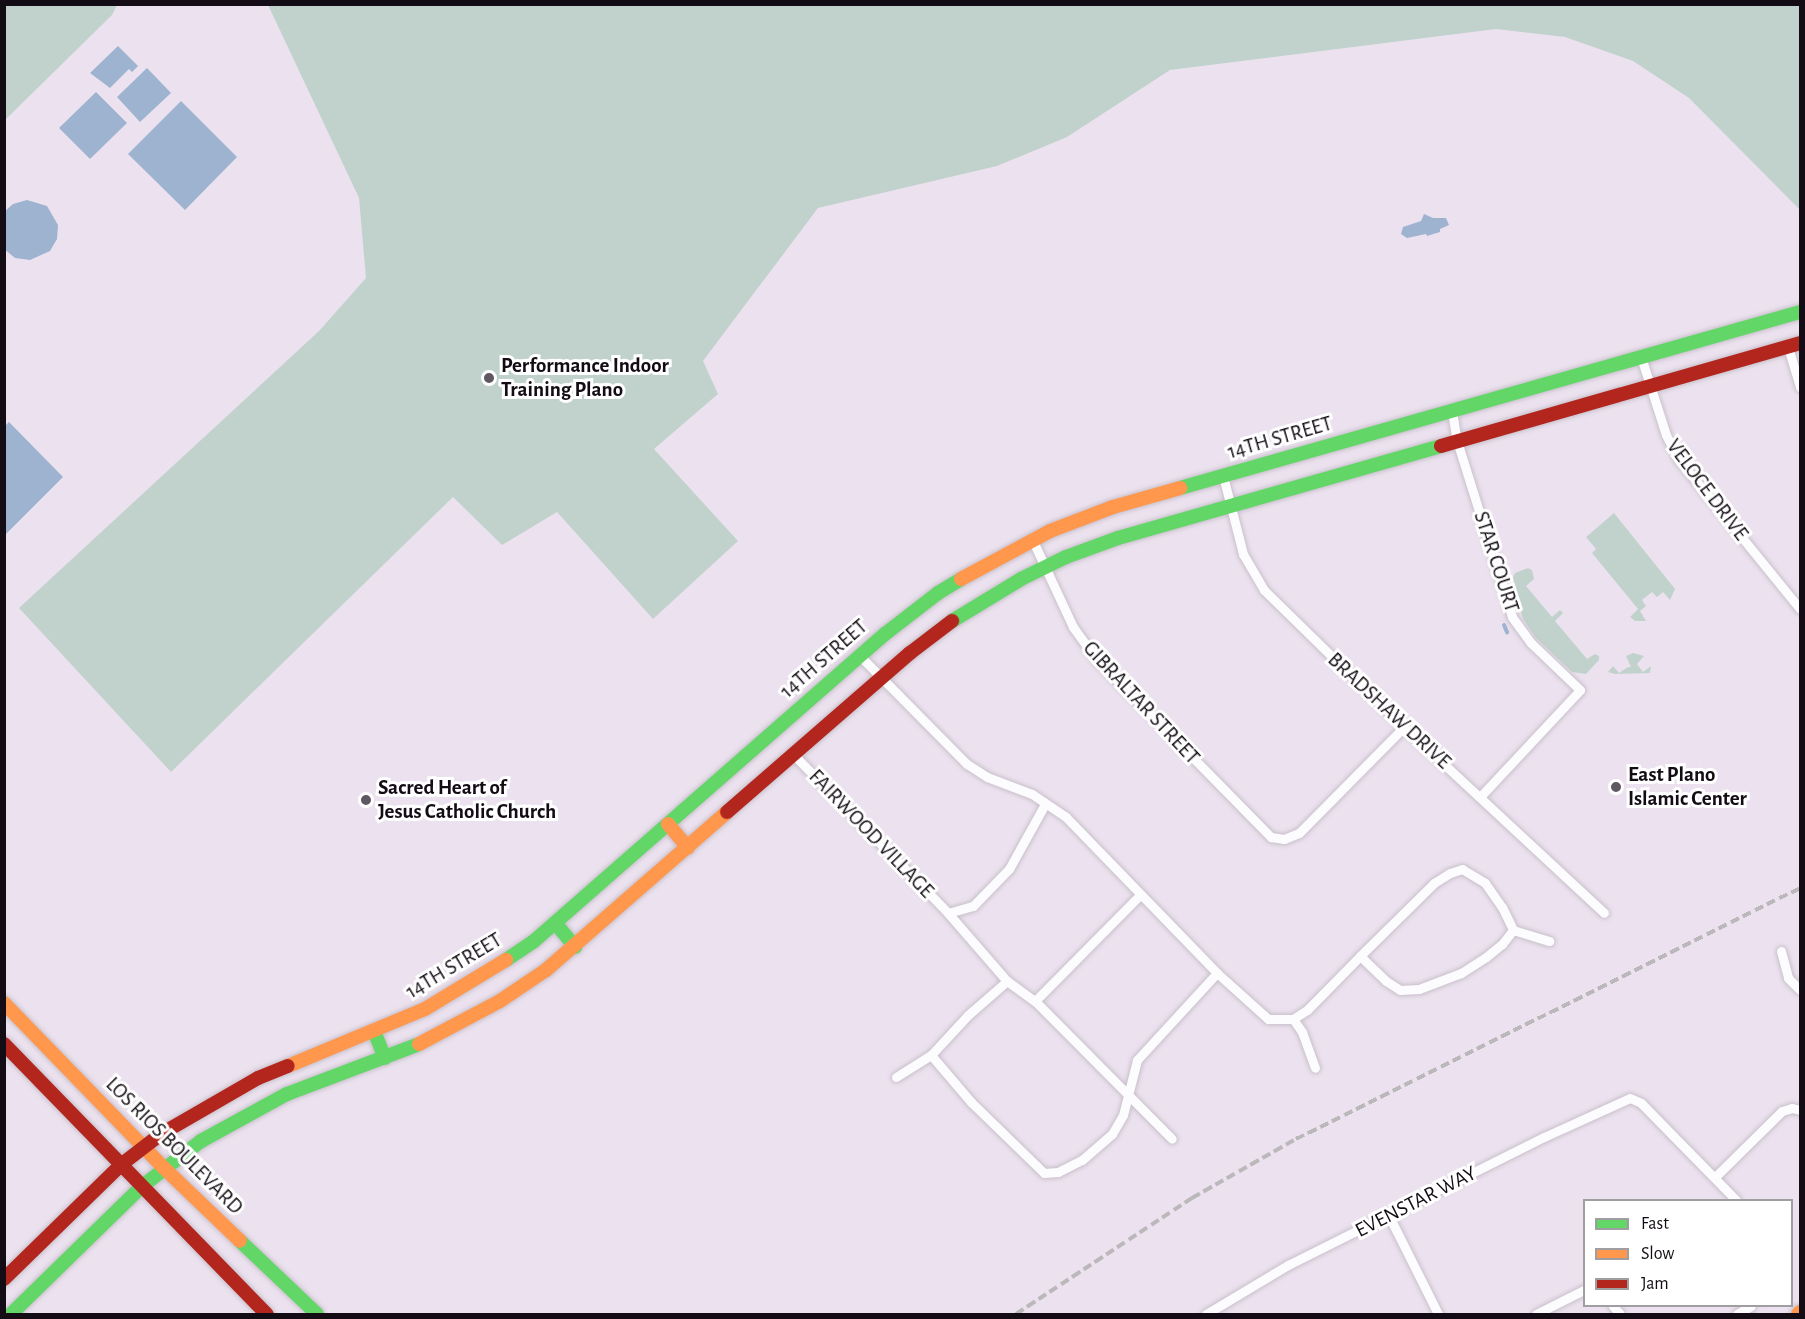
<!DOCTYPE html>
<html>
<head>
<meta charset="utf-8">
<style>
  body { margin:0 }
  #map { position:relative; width:1805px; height:1319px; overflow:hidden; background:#ece2ef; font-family:"Alegreya Sans",sans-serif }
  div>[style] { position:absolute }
  .green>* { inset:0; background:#c1d2cc }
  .water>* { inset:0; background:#9eb3cf }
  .stream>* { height:4px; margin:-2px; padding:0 2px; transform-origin:2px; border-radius:2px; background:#9eb3cf }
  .roads { filter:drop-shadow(0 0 2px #c8c0cb) drop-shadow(0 0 2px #c8c0cb) }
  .street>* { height:9px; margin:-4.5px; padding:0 4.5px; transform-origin:4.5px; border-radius:4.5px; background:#fcfbfd }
  .fast>* { height:14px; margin:-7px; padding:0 7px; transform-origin:7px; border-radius:7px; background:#63d668 }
  .slow>* { height:14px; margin:-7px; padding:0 7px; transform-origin:7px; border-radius:7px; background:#ff974d }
  .jam>* { height:14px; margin:-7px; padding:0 7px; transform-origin:7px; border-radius:7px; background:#b3261e }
  .rail>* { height:4px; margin-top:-2px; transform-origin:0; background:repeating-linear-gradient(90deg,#bbb8bb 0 9px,transparent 0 13.5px) }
  .dots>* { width:16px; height:16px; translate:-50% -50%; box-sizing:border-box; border:3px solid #fff; border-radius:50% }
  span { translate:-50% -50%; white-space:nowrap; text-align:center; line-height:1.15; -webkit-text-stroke:6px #fff; paint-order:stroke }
  .poi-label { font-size:21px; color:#130c14; font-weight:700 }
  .left { translate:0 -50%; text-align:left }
  .street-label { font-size:21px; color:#130c14 }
  .frame { position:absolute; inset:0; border:6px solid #130c14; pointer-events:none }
  .legend { position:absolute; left:1583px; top:1199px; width:210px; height:108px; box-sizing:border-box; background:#fff; border:2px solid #a19ea1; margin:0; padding:8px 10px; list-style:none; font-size:18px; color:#130c14 }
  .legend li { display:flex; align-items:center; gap:12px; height:30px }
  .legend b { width:30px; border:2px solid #a19ea1 }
</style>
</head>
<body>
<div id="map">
  <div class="green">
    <div style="clip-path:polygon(5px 4px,117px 5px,112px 15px,5px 120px)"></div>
    <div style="clip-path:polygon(268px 5px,1800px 5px,1800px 210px,1689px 98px,1633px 61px,1565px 37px,1496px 29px,1170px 70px,1067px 137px,997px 166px,818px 208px,703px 361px,718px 394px,654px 449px,738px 541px,653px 619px,557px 512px,502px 545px,453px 497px,171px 772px,19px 608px,319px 331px,366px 278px,359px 198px)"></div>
    <div style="clip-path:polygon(1614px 513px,1675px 589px,1670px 600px,1663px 592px,1657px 597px,1652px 592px,1642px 600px,1646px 606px,1640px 611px,1646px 621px,1635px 621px,1630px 617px,1638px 609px,1592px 553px,1596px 549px,1586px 537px)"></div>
    <div style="clip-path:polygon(1528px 568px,1532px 570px,1534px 579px,1526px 586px,1552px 617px,1560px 610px,1563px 613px,1555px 621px,1587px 659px,1595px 654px,1599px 656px,1599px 660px,1586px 674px,1572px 672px,1536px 638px,1523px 619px,1512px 580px,1515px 573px)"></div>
    <div style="clip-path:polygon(1633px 653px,1644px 656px,1637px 664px,1643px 672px,1651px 666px,1650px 673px,1615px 674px,1608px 672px,1613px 666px,1619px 673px,1628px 667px,1631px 667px,1626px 656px)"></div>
  </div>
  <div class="water">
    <div style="clip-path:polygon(118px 46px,138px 66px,132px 72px,129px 69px,110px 88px,90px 73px)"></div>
    <div style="clip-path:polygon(147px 68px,171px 93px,140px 122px,117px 97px)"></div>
    <div style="clip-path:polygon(96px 92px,127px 123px,90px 159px,59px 128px)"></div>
    <div style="clip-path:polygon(181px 101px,237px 157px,185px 210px,128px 154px)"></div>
    <div style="clip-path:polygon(27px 200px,47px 206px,58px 225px,57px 239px,50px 251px,30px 260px,15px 258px,4px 249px,5px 211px,13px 204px)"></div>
    <div style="clip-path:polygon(1424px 214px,1433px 218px,1446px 218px,1449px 225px,1440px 229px,1440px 232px,1427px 236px,1426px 234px,1407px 238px,1401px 234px,1403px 227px,1421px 221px)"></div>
    <div style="clip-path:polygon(9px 422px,63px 477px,5px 535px,4px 427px)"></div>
  </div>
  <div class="stream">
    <div style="left:1504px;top:625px;width:8px;rotate:67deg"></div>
  </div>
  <div class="roads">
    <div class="street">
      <div style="left:1788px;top:347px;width:42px;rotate:73.3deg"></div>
      <div style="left:1641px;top:357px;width:82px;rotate:72.2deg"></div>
      <div style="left:1666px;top:435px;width:28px;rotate:63deg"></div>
      <div style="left:1679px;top:460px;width:192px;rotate:50.9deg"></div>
      <div style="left:1452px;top:411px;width:30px;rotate:81deg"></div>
      <div style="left:1457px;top:441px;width:184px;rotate:72.6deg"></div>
      <div style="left:1512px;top:617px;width:32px;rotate:54deg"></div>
      <div style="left:1531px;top:643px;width:68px;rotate:43.8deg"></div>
      <div style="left:1580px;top:690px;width:146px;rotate:133.1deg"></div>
      <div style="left:1223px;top:476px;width:81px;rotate:75.6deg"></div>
      <div style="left:1243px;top:554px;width:42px;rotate:59.7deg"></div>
      <div style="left:1264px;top:590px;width:196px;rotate:44.4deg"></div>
      <div style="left:1404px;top:727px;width:273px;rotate:42.9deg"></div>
      <div style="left:1032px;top:539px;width:97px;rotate:65deg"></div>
      <div style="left:1073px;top:627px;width:39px;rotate:54deg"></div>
      <div style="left:1096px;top:659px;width:250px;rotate:45.5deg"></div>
      <div style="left:1271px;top:837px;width:13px;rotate:9deg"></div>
      <div style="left:1284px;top:839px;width:16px;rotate:-22deg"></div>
      <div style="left:1299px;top:833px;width:149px;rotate:-45.3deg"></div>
      <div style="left:860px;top:656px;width:152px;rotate:45.3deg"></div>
      <div style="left:967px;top:764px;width:24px;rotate:33deg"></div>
      <div style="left:987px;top:777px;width:48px;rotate:20.7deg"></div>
      <div style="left:1032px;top:794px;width:41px;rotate:34.1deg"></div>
      <div style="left:1066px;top:817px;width:217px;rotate:45.9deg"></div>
      <div style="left:1217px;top:973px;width:69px;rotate:42deg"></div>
      <div style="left:1268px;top:1019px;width:25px"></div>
      <div style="left:1293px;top:1019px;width:17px;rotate:-33deg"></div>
      <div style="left:1307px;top:1010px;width:76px;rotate:-45.5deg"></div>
      <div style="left:1360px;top:956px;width:104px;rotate:-44.6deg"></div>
      <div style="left:1434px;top:883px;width:19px;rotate:-32deg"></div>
      <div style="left:1450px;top:873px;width:13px;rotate:-18deg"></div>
      <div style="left:1462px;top:869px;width:27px;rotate:31deg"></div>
      <div style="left:1485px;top:883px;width:29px;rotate:55deg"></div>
      <div style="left:1502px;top:907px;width:25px;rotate:64deg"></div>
      <div style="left:1513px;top:930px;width:18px;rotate:128deg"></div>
      <div style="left:1502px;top:944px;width:21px;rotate:141deg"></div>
      <div style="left:1486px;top:957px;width:30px;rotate:147deg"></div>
      <div style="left:1461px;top:973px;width:45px;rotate:159.1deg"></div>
      <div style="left:1419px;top:989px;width:19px;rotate:177deg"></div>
      <div style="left:1400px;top:990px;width:17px;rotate:-147deg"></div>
      <div style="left:1386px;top:981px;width:36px;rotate:-136deg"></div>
      <div style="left:794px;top:755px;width:221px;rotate:45.7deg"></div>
      <div style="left:948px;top:913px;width:90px;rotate:49.1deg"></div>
      <div style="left:1007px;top:981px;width:34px;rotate:36deg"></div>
      <div style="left:1035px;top:1001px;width:194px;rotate:45.2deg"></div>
      <div style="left:948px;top:913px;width:26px;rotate:-16deg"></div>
      <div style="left:973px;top:906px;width:52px;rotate:-45.8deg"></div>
      <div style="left:1009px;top:869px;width:74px;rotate:-61deg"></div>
      <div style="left:1513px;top:930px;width:38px;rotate:17deg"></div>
      <div style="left:1781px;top:951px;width:28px;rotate:75deg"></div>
      <div style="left:1788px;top:978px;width:17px;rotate:45deg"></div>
      <div style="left:1035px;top:1001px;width:149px;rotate:-45.3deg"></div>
      <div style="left:1293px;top:1019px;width:16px;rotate:55deg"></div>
      <div style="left:1302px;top:1032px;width:38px;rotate:70deg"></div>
      <div style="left:931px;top:1055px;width:62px;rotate:49.6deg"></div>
      <div style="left:971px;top:1102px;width:102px;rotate:44.2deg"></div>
      <div style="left:1044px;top:1173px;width:14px;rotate:-4deg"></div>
      <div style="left:1058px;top:1172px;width:27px;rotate:-27deg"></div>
      <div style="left:1082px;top:1160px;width:40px;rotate:-41deg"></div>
      <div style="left:1112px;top:1134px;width:22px;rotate:-60deg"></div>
      <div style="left:1123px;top:1115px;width:57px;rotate:-75.7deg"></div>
      <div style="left:1137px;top:1060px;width:118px;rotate:-47.4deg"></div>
      <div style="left:896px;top:1077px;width:41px;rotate:-32.2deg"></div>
      <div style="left:931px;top:1055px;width:54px;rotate:-47.2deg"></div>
      <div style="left:968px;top:1015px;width:52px;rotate:-41.1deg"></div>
      <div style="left:1715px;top:1177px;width:94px;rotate:-44.6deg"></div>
      <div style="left:1782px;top:1111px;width:10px;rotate:-17deg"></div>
      <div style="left:1792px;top:1108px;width:8px;rotate:14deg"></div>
      <div style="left:1389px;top:1216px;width:110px;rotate:63.4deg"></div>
      <div style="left:1613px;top:1306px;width:11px;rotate:49deg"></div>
      <div style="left:1206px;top:1314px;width:96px;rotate:-30.9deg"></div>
      <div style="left:1288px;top:1265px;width:286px;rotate:-26.6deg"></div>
      <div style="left:1544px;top:1137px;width:94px;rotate:-24.4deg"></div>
      <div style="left:1630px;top:1098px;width:12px;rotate:24deg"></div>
      <div style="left:1641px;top:1103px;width:136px;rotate:45.6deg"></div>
      <div style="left:1536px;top:1314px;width:54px;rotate:-26.6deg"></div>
      <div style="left:1737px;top:1314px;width:16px;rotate:-30deg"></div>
    </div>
    <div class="fast">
      <div style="left:1180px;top:488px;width:644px;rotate:-15.85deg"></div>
      <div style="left:952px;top:621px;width:81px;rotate:-31.3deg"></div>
      <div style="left:1021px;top:579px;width:50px;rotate:-26.1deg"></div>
      <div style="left:1066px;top:557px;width:55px;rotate:-20.1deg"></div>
      <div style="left:1118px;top:538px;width:336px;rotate:-15.9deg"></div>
      <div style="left:556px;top:924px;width:30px;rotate:50deg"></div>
      <div style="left:506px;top:960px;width:32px;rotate:-34deg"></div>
      <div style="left:533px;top:942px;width:468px;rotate:-41.2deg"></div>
      <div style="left:885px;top:634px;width:67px;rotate:-37.7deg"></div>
      <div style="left:938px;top:593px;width:27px;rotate:-31deg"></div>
      <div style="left:374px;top:1031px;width:29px;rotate:68deg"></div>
      <div style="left:240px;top:1241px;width:106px;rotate:43.5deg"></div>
      <div style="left:11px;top:1314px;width:182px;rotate:-44.3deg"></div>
      <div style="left:141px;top:1187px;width:76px;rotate:-37.5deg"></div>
      <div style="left:201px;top:1141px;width:98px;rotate:-28.7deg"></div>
      <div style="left:287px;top:1094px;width:141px;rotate:-20.7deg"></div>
    </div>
    <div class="slow">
      <div style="left:961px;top:579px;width:101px;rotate:-28.3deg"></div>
      <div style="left:1050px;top:531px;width:67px;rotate:-20.9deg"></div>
      <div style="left:1113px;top:507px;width:70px;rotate:-15.8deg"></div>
      <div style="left:668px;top:824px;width:31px;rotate:50deg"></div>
      <div style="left:4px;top:1003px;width:230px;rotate:45.9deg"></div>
      <div style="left:164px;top:1168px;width:105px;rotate:43.8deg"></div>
      <div style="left:419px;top:1044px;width:92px;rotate:-28deg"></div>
      <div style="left:500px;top:1001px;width:55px;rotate:-34deg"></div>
      <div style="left:546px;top:970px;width:240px;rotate:-41.1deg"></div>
      <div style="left:288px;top:1066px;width:148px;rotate:-22.6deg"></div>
      <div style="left:425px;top:1009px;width:95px;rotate:-31.2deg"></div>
      <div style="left:1798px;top:1314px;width:3px;rotate:-45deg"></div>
    </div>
    <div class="jam">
      <div style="left:1441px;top:446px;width:373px;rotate:-16deg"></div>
      <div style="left:727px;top:812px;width:242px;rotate:-41deg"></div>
      <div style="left:910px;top:653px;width:53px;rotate:-37.3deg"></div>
      <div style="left:4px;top:1044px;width:377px;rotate:45.8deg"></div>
      <div style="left:4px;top:1279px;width:165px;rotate:-44.3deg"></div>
      <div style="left:122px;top:1164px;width:49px;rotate:-37.6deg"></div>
      <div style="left:161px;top:1134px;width:112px;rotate:-30deg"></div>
      <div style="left:258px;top:1078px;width:32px;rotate:-22deg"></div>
    </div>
  </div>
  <div class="rail">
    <div style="left:1016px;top:1314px;width:211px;rotate:-33.4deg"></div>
    <div style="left:1192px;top:1198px;width:120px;rotate:-29.6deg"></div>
    <div style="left:1296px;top:1139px;width:563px;rotate:-26.47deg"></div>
  </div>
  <div class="dots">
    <div style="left:489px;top:378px;background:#5f5761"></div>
    <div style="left:1616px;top:787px;background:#5f5761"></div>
    <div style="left:366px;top:800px;background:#5f5761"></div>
  </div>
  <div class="poi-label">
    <span class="left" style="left:501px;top:378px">Performance Indoor<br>Training Plano</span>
    <span class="left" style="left:1628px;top:787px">East Plano<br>Islamic Center</span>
    <span class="left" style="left:378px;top:800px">Sacred Heart of<br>Jesus Catholic Church</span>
  </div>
  <div class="street-label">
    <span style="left:1280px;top:438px;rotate:-16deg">14TH STREET</span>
    <span style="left:1707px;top:490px;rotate:53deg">VELOCE DRIVE</span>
    <span style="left:1496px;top:562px;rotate:72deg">STAR COURT</span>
    <span style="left:824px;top:659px;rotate:-41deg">14TH STREET</span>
    <span style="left:1141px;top:703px;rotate:47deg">GIBRALTAR STREET</span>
    <span style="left:1389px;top:711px;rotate:43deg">BRADSHAW DRIVE</span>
    <span style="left:871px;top:834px;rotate:46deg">FAIRWOOD VILLAGE</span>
    <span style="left:454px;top:966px;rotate:-31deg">14TH STREET</span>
    <span style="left:174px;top:1146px;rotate:45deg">LOS RIOS BOULEVARD</span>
    <span style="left:1416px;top:1202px;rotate:-27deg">EVENSTAR WAY</span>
  </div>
  <div class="frame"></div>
  <ul class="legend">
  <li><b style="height:8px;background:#63d668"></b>Fast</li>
  <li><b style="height:8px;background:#ff974d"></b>Slow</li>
  <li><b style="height:8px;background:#b3261e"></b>Jam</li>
  </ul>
</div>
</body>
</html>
